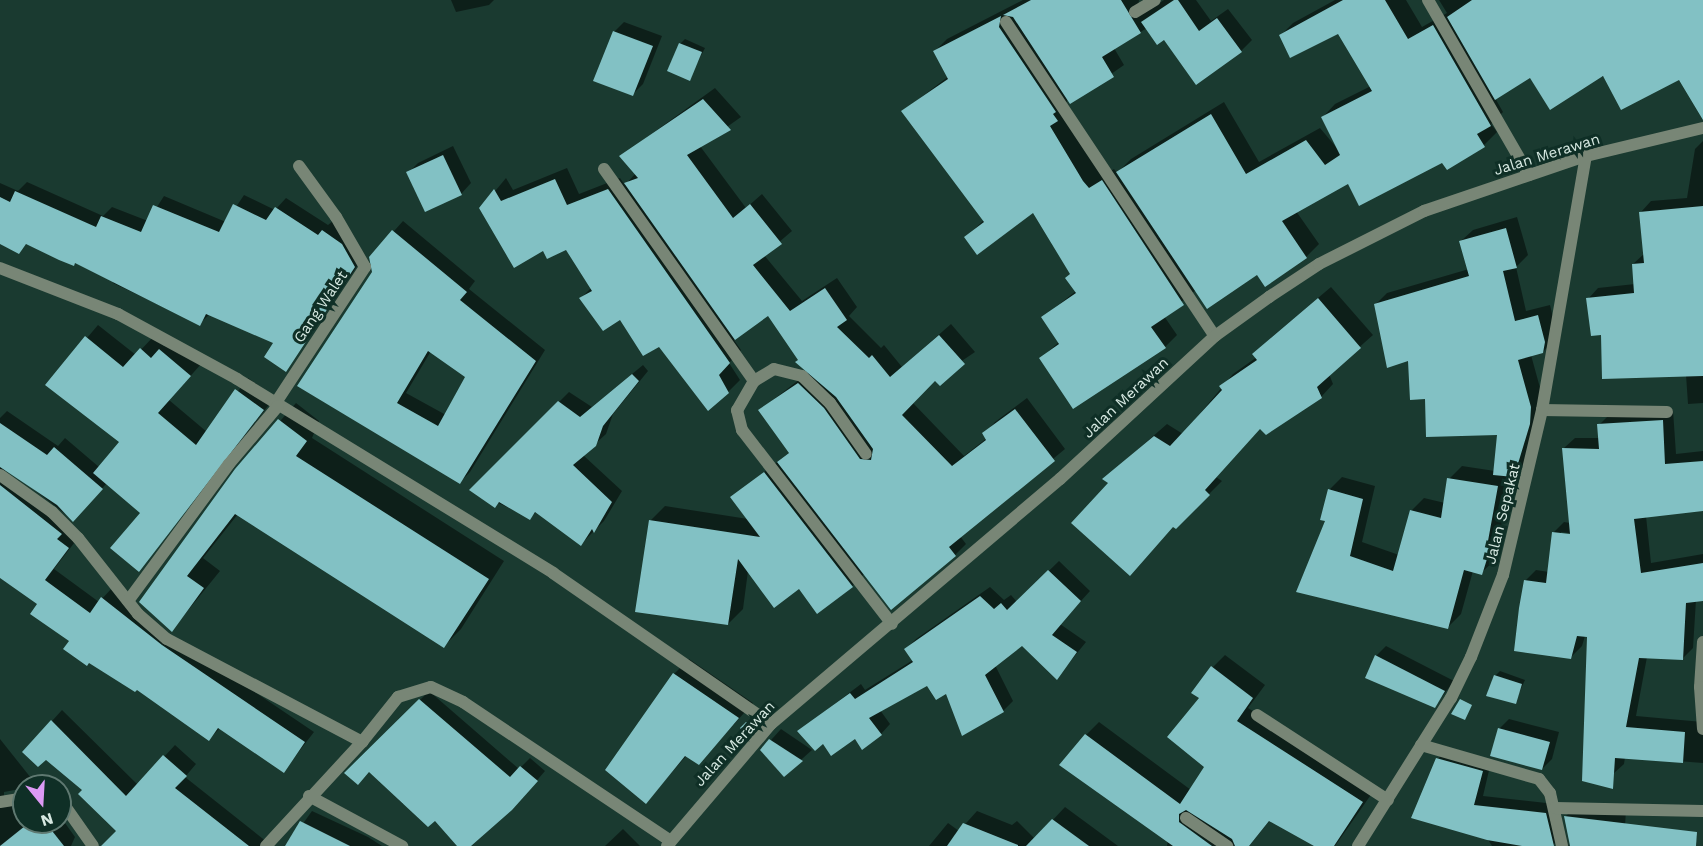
<!DOCTYPE html>
<html>
<head>
<meta charset="utf-8">
<style>
  body { margin:0 }
  #map { position:relative; width:1703px; height:846px; overflow:hidden; background:#1a3a30; font-family:"Work Sans",sans-serif }
  div>[style] { position:absolute }
  .shadow>* { inset:0; background:#0007 }
  .building>* { inset:0; background:#82c1c4 }
  .street>* { height:12px; margin:-6px; padding:0 6px; transform-origin:6px; border-radius:6px; background:#788676 }
  span { translate:-50% -50%; white-space:nowrap; text-align:center; line-height:1.15; -webkit-text-stroke:6px #0f2f26; paint-order:stroke }
  .street-label { font-size:15px; color:#d7e9e2 }
  .north { position:absolute; left:12px; top:774px; width:60px; height:60px; box-sizing:border-box; background:#0f2f26; border:2px solid #5f7971; border-radius:50%; rotate:162deg; font-size:16px; font-weight:700; line-height:24px; text-align:center; color:#d7e9e2 }
  .north::after { content:''; display:block; margin:auto; width:21px; height:27px; background:#dc99f4; clip-path:polygon(50% 0,100% 100%,50% 72%,0 100%) }
</style>
</head>
<body>
<div id="map">
  <div class="shadow">
    <div style="clip-path:polygon(451px 0,494px 0,489px 5px,456px 12px)"></div>
    <div style="clip-path:polygon(1023px 0,1139px 0,1138px 6px,1151px 9px,1164px 0,1196px 0,1211px 21px,1228px 9px,1252px 40px,1241px 51px,1164px 38px,1147px 28px,1114px 48px,1124px 65px,1071px 102px,1068px 98px,1062px 114px,1102px 176px,1114px 169px,1117px 173px,1131px 159px,1224px 102px,1259px 162px,1320px 128px,1341px 153px,1322px 118px,1335px 104px,1371px 86px,1339px 32px,1280px 36px,1293px 23px,1335px 0,1406px 0,1422px 27px,1447px 13px,1439px 0,1703px 0,1703px 101px,1679px 78px,1530px 76px,1495px 98px,1503px 112px,1491px 124px,1497px 132px,1484px 145px,1447px 168px,1443px 161px,1349px 182px,1296px 211px,1319px 244px,1306px 257px,1196px 290px,1164px 316px,1177px 335px,1165px 347px,1041px 358px,1059px 342px,1043px 317px,1076px 291px,1072px 273px,1034px 211px,966px 237px,984px 220px,903px 111px,949px 76px,935px 51px,947px 39px)"></div>
    <div style="clip-path:polygon(624px 22px,662px 36px,643px 84px,632px 95px,614px 32px)"></div>
    <div style="clip-path:polygon(685px 39px,705px 48px,689px 79px,680px 44px)"></div>
    <div style="clip-path:polygon(715px 88px,741px 117px,700px 146px,746px 208px,762px 194px,792px 231px,764px 255px,802px 301px,837px 278px,857px 307px,849px 316px,881px 348px,884px 345px,902px 367px,951px 324px,975px 352px,935px 379px,913px 403px,964px 456px,987px 438px,984px 434px,995px 422px,1027px 398px,1065px 449px,960px 536px,966px 544px,955px 555px,865px 573px,852px 586px,799px 587px,748px 571px,743px 609px,728px 624px,650px 521px,665px 506px,748px 519px,732px 497px,790px 452px,760px 410px,809px 372px,769px 314px,734px 340px,741px 350px,729px 363px,740px 380px,728px 392px,621px 318px,581px 298px,592px 287px,566px 248px,543px 249px,481px 208px,506px 178px,513px 190px,567px 168px,579px 194px,620px 178px,625px 185px,636px 173px,621px 156px)"></div>
    <div style="clip-path:polygon(1703px 141px,1703px 403px,1688px 404px,1686px 375px,1602px 333px,1588px 299px,1598px 288px,1635px 284px,1633px 264px,1645px 253px,1641px 212px,1651px 201px,1687px 198px,1695px 149px)"></div>
    <div style="clip-path:polygon(453px 146px,471px 183px,461px 194px,408px 173px,418px 163px)"></div>
    <div style="clip-path:polygon(27px 182px,103px 216px,112px 207px,148px 221px,164px 196px,226px 222px,244px 195px,275px 210px,286px 198px,328px 225px,333px 221px,364px 256px,286px 370px,275px 342px,210px 314px,199px 324px,113px 283px,115px 279px,27px 243px,19px 252px,0 242px,0 183px,18px 191px)"></div>
    <div style="clip-path:polygon(1517px 217px,1528px 255px,1516px 267px,1526px 311px,1550px 305px,1556px 330px,1554px 340px,1543px 352px,1531px 355px,1542px 395px,1525px 464px,1510px 475px,1501px 528px,1505px 530px,1495px 560px,1481px 573px,1473px 571px,1461px 614px,1448px 627px,1298px 591px,1327px 519px,1329px 490px,1342px 477px,1375px 486px,1362px 542px,1399px 555px,1411px 511px,1424px 498px,1445px 503px,1449px 479px,1462px 466px,1495px 471px,1499px 434px,1426px 397px,1410px 359px,1376px 304px,1387px 293px,1469px 269px,1461px 241px,1473px 230px)"></div>
    <div style="clip-path:polygon(evenodd,403px 221px,475px 281px,469px 289px,545px 350px,470px 472px,460px 482px,299px 385px,374px 272px,370px 258px,403px 221px,431px 351px,467px 377px,446px 415px,406px 393px,431px 351px)"></div>
    <div style="clip-path:polygon(1331px 287px,1373px 335px,1329px 374px,1333px 384px,1321px 397px,1261px 427px,1216px 477px,1222px 481px,1176px 527px,1104px 479px,1167px 424px,1183px 434px,1233px 374px,1257px 357px,1254px 354px,1266px 342px)"></div>
    <div style="clip-path:polygon(98px 325px,136px 355px,153px 337px,164px 346px,172px 337px,202px 363px,169px 400px,207px 432px,248px 378px,275px 397px,139px 570px,143px 513px,107px 483px,73px 520px,4px 466px,5px 472px,78px 538px,54px 569px,99px 602px,112px 588px,172px 636px,314px 732px,284px 771px,220px 728px,209px 739px,71px 641px,39px 604px,0 578px,0 418px,7px 411px,58px 446px,65px 438px,99px 467px,121px 442px,47px 385px)"></div>
    <div style="clip-path:polygon(643px 365px,648px 371px,613px 414px,606px 434px,583px 455px,622px 491px,604px 521px,581px 544px,536px 512px,530px 518px,471px 490px,569px 392px,592px 407px)"></div>
    <div style="clip-path:polygon(296px 403px,319px 421px,312px 438px,504px 561px,461px 629px,444px 646px,238px 514px,203px 558px,220px 571px,172px 630px,141px 602px,237px 470px)"></div>
    <div style="clip-path:polygon(evenodd,1673px 410px,1676px 454px,1703px 451px,1703px 508px,1646px 516px,1651px 563px,1703px 554px,1703px 599px,1696px 600px,1693px 648px,1682px 659px,1647px 657px,1636px 716px,1703px 722px,1703px 763px,1625px 757px,1624px 764px,1613px 774px,1589px 636px,1585px 636px,1582px 646px,1571px 657px,1525px 581px,1536px 570px,1549px 572px,1553px 533px,1564px 522px,1570px 523px,1564px 448px,1575px 438px,1600px 438px,1599px 425px,1610px 414px,1673px 410px,1561px 532px,1577px 534px,1561px 535px,1561px 532px)"></div>
    <div style="clip-path:polygon(1059px 561px,1090px 591px,1060px 624px,1086px 642px,1057px 678px,1022px 644px,995px 665px,1013px 701px,1003px 711px,928px 684px,880px 710px,890px 724px,881px 734px,823px 742px,799px 731px,861px 684px,865px 690px,913px 660px,906px 649px,916px 639px,990px 587px,1004px 600px,1011px 595px,1017px 602px)"></div>
    <div style="clip-path:polygon(1386px 646px,1454px 681px,1435px 706px,1376px 656px)"></div>
    <div style="clip-path:polygon(1225px 655px,1265px 685px,1248px 708px,1375px 789px,1335px 846px,1318px 846px,1270px 820px,1249px 846px,1167px 846px,1168px 840px,1086px 735px,1099px 722px,1191px 790px,1206px 767px,1201px 698px,1213px 667px)"></div>
    <div style="clip-path:polygon(689px 659px,753px 703px,699px 763px,687px 755px,646px 802px,674px 674px)"></div>
    <div style="clip-path:polygon(1500px 671px,1525px 680px,1515px 702px,1495px 676px)"></div>
    <div style="clip-path:polygon(429px 691px,519px 769px,530px 758px,545px 771px,521px 799px,468px 846px,459px 846px,435px 819px,406px 802px,403px 804px,369px 771px,347px 773px)"></div>
    <div style="clip-path:polygon(62px 710px,138px 785px,175px 745px,196px 764px,185px 777px,272px 846px,123px 846px,118px 831px,84px 790px,52px 721px)"></div>
    <div style="clip-path:polygon(1509px 719px,1559px 732px,1552px 759px,1542px 769px,1499px 729px)"></div>
    <div style="clip-path:polygon(781px 729px,812px 750px,784px 775px,762px 750px)"></div>
    <div style="clip-path:polygon(0 739px,31px 778px,20px 789px,4px 792px,4px 796px,24px 797px,24px 822px,60px 822px,60px 816px,75px 837px,71px 846px,0 846px)"></div>
    <div style="clip-path:polygon(1447px 749px,1491px 762px,1483px 796px,1555px 804px,1563px 836px,1553px 845px,1492px 846px,1438px 759px)"></div>
    <div style="clip-path:polygon(1578px 804px,1626px 809px,1625px 827px,1638px 846px,1570px 846px,1565px 817px)"></div>
    <div style="clip-path:polygon(1065px 807px,1118px 846px,929px 846px,948px 823px,959px 831px,977px 811px,1012px 825px,1017px 821px,1035px 839px)"></div>
    <div style="clip-path:polygon(312px 811px,368px 837px,382px 846px,287px 846px)"></div>
    <div style="clip-path:polygon(623px 829px,640px 846px,605px 846px)"></div>
  </div>
  <div class="building">
    <div style="clip-path:polygon(1031px 0,1121px 0,1141px 33px,1102px 57px,1114px 77px,1070px 104px,1013px 17px,1003px 15px)"></div>
    <div style="clip-path:polygon(1174px 0,1178px 0,1199px 31px,1217px 18px,1242px 52px,1196px 85px,1164px 40px,1157px 45px,1141px 22px)"></div>
    <div style="clip-path:polygon(1343px 0,1385px 0,1408px 39px,1433px 25px,1491px 126px,1477px 134px,1485px 147px,1447px 170px,1442px 163px,1359px 206px,1348px 184px,1282px 221px,1307px 258px,1265px 287px,1257px 275px,1207px 309px,1116px 172px,1211px 114px,1246px 174px,1306px 140px,1325px 165px,1340px 155px,1321px 117px,1372px 91px,1338px 34px,1290px 58px,1279px 35px)"></div>
    <div style="clip-path:polygon(1472px 0,1703px 0,1703px 120px,1679px 80px,1621px 110px,1603px 76px,1550px 110px,1530px 78px,1495px 100px,1447px 17px)"></div>
    <div style="clip-path:polygon(1001px 16px,999px 27px,1056px 112px,1053px 114px,1058px 121px,1050px 126px,1083px 181px,1089px 188px,1102px 180px,1184px 305px,1151px 327px,1166px 348px,1073px 409px,1039px 358px,1059px 344px,1041px 317px,1076px 293px,1065px 278px,1070px 274px,1033px 213px,977px 255px,964px 237px,984px 222px,901px 111px,948px 79px,933px 51px)"></div>
    <div style="clip-path:polygon(613px 31px,653px 46px,633px 96px,593px 81px)"></div>
    <div style="clip-path:polygon(679px 43px,702px 52px,690px 81px,667px 71px)"></div>
    <div style="clip-path:polygon(703px 99px,731px 130px,687px 155px,733px 218px,750px 204px,782px 244px,753px 265px,790px 311px,825px 288px,847px 320px,837px 327px,869px 358px,872px 355px,890px 377px,939px 335px,965px 364px,940px 386px,935px 381px,902px 415px,952px 466px,986px 440px,982px 433px,1015px 409px,1055px 461px,949px 547px,956px 556px,891px 610px,777px 462px,789px 453px,758px 410px,798px 383px,824px 408px,860px 459px,871px 460px,873px 449px,836px 397px,795px 362px,798px 360px,768px 316px,735px 340px,624px 183px,638px 178px,619px 156px)"></div>
    <div style="clip-path:polygon(443px 155px,462px 195px,425px 212px,406px 172px)"></div>
    <div style="clip-path:polygon(555px 179px,567px 205px,608px 189px,730px 363px,719px 375px,729px 393px,708px 411px,659px 347px,643px 356px,620px 320px,603px 331px,579px 298px,592px 291px,566px 250px,547px 259px,543px 251px,514px 268px,479px 208px,494px 189px,501px 201px)"></div>
    <div style="clip-path:polygon(15px 191px,96px 227px,101px 216px,141px 232px,153px 205px,219px 232px,233px 204px,266px 220px,275px 207px,318px 235px,322px 230px,342px 244px,355px 267px,286px 372px,264px 357px,273px 343px,206px 314px,200px 326px,75px 263px,74px 266px,59px 260px,26px 244px,19px 254px,0 244px,0 197px,10px 202px)"></div>
    <div style="clip-path:polygon(1703px 206px,1703px 376px,1602px 379px,1601px 335px,1591px 336px,1586px 298px,1634px 293px,1632px 264px,1644px 263px,1639px 212px)"></div>
    <div style="clip-path:polygon(1506px 228px,1517px 268px,1503px 271px,1515px 321px,1538px 315px,1545px 342px,1543px 353px,1518px 360px,1531px 407px,1530px 424px,1514px 477px,1493px 475px,1497px 435px,1426px 437px,1425px 399px,1410px 400px,1408px 361px,1387px 368px,1374px 304px,1469px 276px,1459px 241px)"></div>
    <div style="clip-path:polygon(evenodd,392px 230px,467px 292px,460px 300px,536px 361px,460px 484px,297px 386px,372px 272px,369px 257px,392px 230px,428px 351px,465px 377px,438px 426px,397px 403px,428px 351px)"></div>
    <div style="clip-path:polygon(1318px 298px,1361px 348px,1317px 387px,1322px 398px,1266px 435px,1260px 429px,1205px 490px,1210px 495px,1176px 529px,1173px 527px,1130px 576px,1071px 523px,1108px 483px,1102px 479px,1154px 436px,1170px 446px,1222px 390px,1219px 386px,1257px 360px,1252px 354px)"></div>
    <div style="clip-path:polygon(85px 336px,123px 367px,140px 348px,151px 358px,159px 349px,191px 376px,158px 413px,196px 445px,235px 389px,264px 410px,139px 572px,110px 548px,140px 513px,93px 473px,119px 442px,45px 385px)"></div>
    <div style="clip-path:polygon(632px 374px,639px 381px,603px 426px,596px 446px,573px 465px,612px 502px,594px 533px,592px 529px,581px 546px,535px 512px,530px 520px,499px 502px,495px 508px,469px 490px,558px 401px,580px 417px)"></div>
    <div style="clip-path:polygon(278px 419px,307px 441px,296px 456px,489px 579px,444px 648px,235px 514px,187px 576px,204px 588px,172px 632px,139px 602px,235px 469px)"></div>
    <div style="clip-path:polygon(1663px 420px,1665px 464px,1703px 461px,1703px 511px,1634px 519px,1641px 573px,1703px 563px,1703px 601px,1686px 603px,1683px 660px,1639px 658px,1626px 727px,1685px 732px,1683px 763px,1615px 758px,1613px 789px,1582px 781px,1587px 637px,1577px 636px,1571px 659px,1514px 651px,1519px 608px,1524px 580px,1546px 583px,1552px 532px,1570px 534px,1562px 448px,1599px 449px,1597px 424px)"></div>
    <div style="clip-path:polygon(0 423px,47px 455px,54px 447px,103px 489px,73px 522px,57px 505px,0 467px)"></div>
    <div style="clip-path:polygon(764px 472px,853px 587px,817px 614px,799px 589px,774px 608px,738px 559px,728px 625px,635px 612px,649px 520px,760px 537px,730px 497px)"></div>
    <div style="clip-path:polygon(1447px 478px,1498px 486px,1488px 541px,1492px 543px,1482px 575px,1464px 570px,1448px 629px,1296px 592px,1325px 521px,1320px 520px,1328px 489px,1363px 499px,1350px 556px,1393px 571px,1410px 510px,1441px 518px)"></div>
    <div style="clip-path:polygon(0 485px,62px 534px,57px 539px,69px 548px,45px 580px,49px 583px,90px 613px,101px 597px,162px 645px,305px 742px,284px 773px,218px 728px,209px 741px,137px 690px,135px 692px,89px 663px,87px 666px,63px 649px,69px 641px,30px 614px,37px 604px,0 578px)"></div>
    <div style="clip-path:polygon(1048px 570px,1081px 601px,1052px 635px,1077px 652px,1057px 680px,1022px 646px,985px 675px,1004px 712px,962px 736px,946px 694px,936px 700px,927px 686px,869px 718px,882px 735px,862px 750px,855px 739px,831px 756px,823px 744px,815px 751px,797px 731px,850px 693px,855px 699px,913px 662px,904px 649px,980px 596px,994px 609px,1001px 603px,1007px 610px)"></div>
    <div style="clip-path:polygon(1375px 655px,1445px 691px,1435px 708px,1365px 678px)"></div>
    <div style="clip-path:polygon(1211px 666px,1253px 698px,1237px 721px,1363px 802px,1334px 846px,1314px 846px,1269px 821px,1249px 846px,1235px 846px,1232px 839px,1186px 810px,1179px 814px,1179px 822px,1212px 846px,1173px 846px,1059px 765px,1085px 734px,1180px 804px,1204px 767px,1167px 737px,1199px 698px,1191px 693px)"></div>
    <div style="clip-path:polygon(673px 673px,739px 718px,699px 765px,685px 756px,646px 804px,605px 770px)"></div>
    <div style="clip-path:polygon(1494px 675px,1522px 684px,1516px 704px,1486px 696px)"></div>
    <div style="clip-path:polygon(419px 699px,510px 777px,520px 766px,538px 781px,512px 810px,471px 846px,457px 846px,435px 821px,428px 827px,369px 772px,358px 785px,344px 773px)"></div>
    <div style="clip-path:polygon(1460px 699px,1472px 705px,1465px 720px,1451px 714px)"></div>
    <div style="clip-path:polygon(51px 720px,126px 796px,163px 755px,187px 776px,175px 788px,249px 846px,101px 846px,116px 831px,78px 794px,82px 790px,46px 760px,38px 767px,22px 752px)"></div>
    <div style="clip-path:polygon(746px 722px,756px 729px,749px 737px,740px 728px)"></div>
    <div style="clip-path:polygon(1498px 728px,1550px 742px,1542px 770px,1490px 756px)"></div>
    <div style="clip-path:polygon(769px 739px,803px 761px,784px 777px,760px 750px)"></div>
    <div style="clip-path:polygon(1436px 758px,1483px 771px,1474px 805px,1546px 813px,1554px 846px,1522px 846px,1487px 840px,1411px 818px)"></div>
    <div style="clip-path:polygon(1564px 816px,1697px 832px,1696px 846px,1570px 846px)"></div>
    <div style="clip-path:polygon(1052px 819px,1089px 846px,1026px 846px)"></div>
    <div style="clip-path:polygon(300px 821px,350px 846px,285px 846px)"></div>
    <div style="clip-path:polygon(30px 822px,45px 822px,64px 846px,0 846px)"></div>
    <div style="clip-path:polygon(963px 823px,1018px 845px,1018px 846px,947px 846px)"></div>
  </div>
  <div class="street">
    <div style="left:1428px;top:0;width:202px;rotate:60deg"></div>
    <div style="left:1135px;top:12px;width:23px;rotate:-31deg"></div>
    <div style="left:1006px;top:22px;width:377px;rotate:56.4deg"></div>
    <div style="left:604px;top:169px;width:260px;rotate:54.7deg"></div>
    <div style="left:754px;top:381px;width:34px;rotate:120deg"></div>
    <div style="left:737px;top:410px;width:21px;rotate:76deg"></div>
    <div style="left:742px;top:430px;width:245px;rotate:52.3deg"></div>
    <div style="left:0;top:268px;width:127px;rotate:21.3deg"></div>
    <div style="left:118px;top:314px;width:136px;rotate:28.6deg"></div>
    <div style="left:237px;top:379px;width:371px;rotate:31.5deg"></div>
    <div style="left:553px;top:573px;width:265px;rotate:34.7deg"></div>
    <div style="left:754px;top:381px;width:23px;rotate:-31deg"></div>
    <div style="left:774px;top:369px;width:29px;rotate:14deg"></div>
    <div style="left:802px;top:376px;width:39px;rotate:44deg"></div>
    <div style="left:830px;top:403px;width:62px;rotate:54.8deg"></div>
    <div style="left:275px;top:404px;width:164px;rotate:-56.7deg"></div>
    <div style="left:365px;top:267px;width:58px;rotate:-120.1deg"></div>
    <div style="left:336px;top:217px;width:63px;rotate:-126deg"></div>
    <div style="left:1542px;top:410px;width:125px;rotate:0.9deg"></div>
    <div style="left:0;top:475px;width:64px;rotate:35.4deg"></div>
    <div style="left:52px;top:512px;width:37px;rotate:45deg"></div>
    <div style="left:78px;top:538px;width:97px;rotate:51.7deg"></div>
    <div style="left:138px;top:614px;width:38px;rotate:41deg"></div>
    <div style="left:167px;top:639px;width:221px;rotate:27.8deg"></div>
    <div style="left:128px;top:601px;width:170px;rotate:-53.6deg"></div>
    <div style="left:229px;top:464px;width:76px;rotate:-49.8deg"></div>
    <div style="left:1703px;top:642px;width:45px;rotate:93.8deg"></div>
    <div style="left:1700px;top:687px;width:42px;rotate:85.9deg"></div>
    <div style="left:1257px;top:715px;width:156px;rotate:33deg"></div>
    <div style="left:1421px;top:745px;width:123px;rotate:16.1deg"></div>
    <div style="left:1539px;top:779px;width:18px;rotate:52deg"></div>
    <div style="left:1550px;top:793px;width:54px;rotate:77.2deg"></div>
    <div style="left:309px;top:796px;width:106px;rotate:28.3deg"></div>
    <div style="left:60px;top:799px;width:57px;rotate:54.9deg"></div>
    <div style="left:0;top:802px;width:24px;rotate:-9deg"></div>
    <div style="left:1555px;top:808px;width:148px;rotate:1.2deg"></div>
    <div style="left:1186px;top:818px;width:50px;rotate:34.3deg"></div>
    <div style="left:266px;top:846px;width:142px;rotate:-47.3deg"></div>
    <div style="left:362px;top:742px;width:58px;rotate:-51.3deg"></div>
    <div style="left:398px;top:697px;width:34px;rotate:-17deg"></div>
    <div style="left:431px;top:687px;width:35px;rotate:25deg"></div>
    <div style="left:463px;top:702px;width:250px;rotate:33.8deg"></div>
    <div style="left:667px;top:846px;width:160px;rotate:-49.6deg"></div>
    <div style="left:771px;top:724px;width:379px;rotate:-40.3deg"></div>
    <div style="left:1060px;top:479px;width:211px;rotate:-42.7deg"></div>
    <div style="left:1215px;top:336px;width:67px;rotate:-35.8deg"></div>
    <div style="left:1269px;top:297px;width:60px;rotate:-33.4deg"></div>
    <div style="left:1319px;top:264px;width:118px;rotate:-26.8deg"></div>
    <div style="left:1424px;top:211px;width:171px;rotate:-18.8deg"></div>
    <div style="left:1586px;top:156px;width:120px;rotate:-13.5deg"></div>
    <div style="left:1358px;top:846px;width:175px;rotate:-57.9deg"></div>
    <div style="left:1451px;top:698px;width:46px;rotate:-64deg"></div>
    <div style="left:1471px;top:657px;width:88px;rotate:-68.7deg"></div>
    <div style="left:1503px;top:575px;width:170px;rotate:-76.7deg"></div>
    <div style="left:1542px;top:410px;width:258px;rotate:-80.2deg"></div>
  </div>
  <div class="street-label">
    <span style="left:1547px;top:155px;rotate:-17deg">Jalan Merawan</span>
    <span style="left:321px;top:307px;rotate:-56deg">Gang Walet</span>
    <span style="left:1126px;top:398px;rotate:-43deg">Jalan Merawan</span>
    <span style="left:1503px;top:514px;rotate:-76deg">Jalan Sepakat</span>
    <span style="left:735px;top:744px;rotate:-47deg">Jalan Merawan</span>
  </div>
  <div class="north">N</div>
</div>
</body>
</html>
